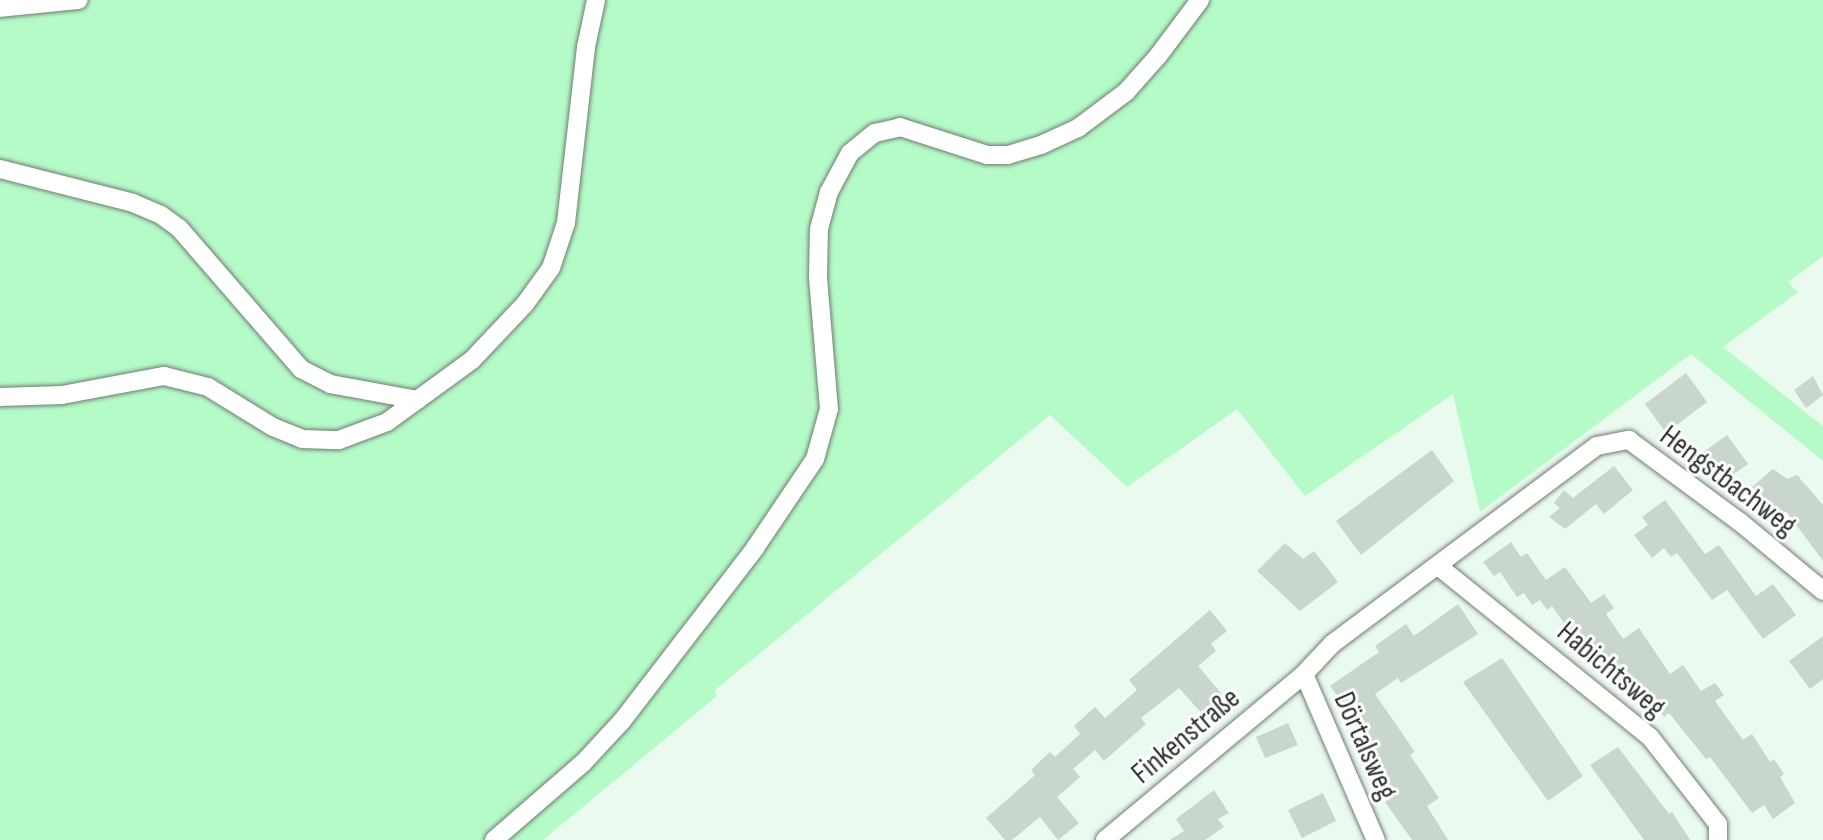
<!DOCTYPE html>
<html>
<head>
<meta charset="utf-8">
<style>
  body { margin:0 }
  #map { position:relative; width:1823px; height:840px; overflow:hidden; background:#ebfaef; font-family:"Sofia Sans Condensed",sans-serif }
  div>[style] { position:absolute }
  .green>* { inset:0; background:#b5fbc8 }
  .building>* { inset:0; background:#c8d6cb }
  .roads { filter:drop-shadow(0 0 2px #707c72) drop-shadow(0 0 2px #707c72) }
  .street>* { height:18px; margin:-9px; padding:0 9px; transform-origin:9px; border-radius:9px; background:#fff }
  span { translate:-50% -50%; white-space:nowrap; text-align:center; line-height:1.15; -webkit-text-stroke:6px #fff; paint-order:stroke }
  .street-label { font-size:30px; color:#2f3430 }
</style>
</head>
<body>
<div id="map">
  <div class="green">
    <div style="clip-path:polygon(0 0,1823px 0,1823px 256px,1788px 282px,1798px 292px,1723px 347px,1823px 426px,1823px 461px,1691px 354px,1480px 512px,1453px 394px,1305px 496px,1237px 409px,1127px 487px,1050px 415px,715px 690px,717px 696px,543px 840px,0 840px)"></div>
  </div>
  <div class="building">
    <div style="clip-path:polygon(1686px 373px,1707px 402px,1666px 433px,1645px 404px)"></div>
    <div style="clip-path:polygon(1813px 376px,1823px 395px,1806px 408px,1794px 390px)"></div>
    <div style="clip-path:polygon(1727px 435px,1748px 464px,1722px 482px,1702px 453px)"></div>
    <div style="clip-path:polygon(1432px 450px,1454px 481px,1361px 555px,1336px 521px)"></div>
    <div style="clip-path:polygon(1614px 466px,1633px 490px,1604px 514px,1596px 504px,1565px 529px,1549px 517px,1560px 508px,1554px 503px,1564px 490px,1573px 498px)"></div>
    <div style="clip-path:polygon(1773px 469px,1787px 479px,1797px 475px,1823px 505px,1823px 561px,1786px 511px,1778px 517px,1752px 487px)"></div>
    <div style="clip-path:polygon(1665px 500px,1705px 554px,1719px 545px,1756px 596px,1773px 584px,1796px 615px,1763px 639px,1727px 590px,1712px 600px,1677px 553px,1671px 557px,1664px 548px,1652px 558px,1634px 535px,1648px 525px,1642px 517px)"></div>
    <div style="clip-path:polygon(1511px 542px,1521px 557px,1527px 553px,1546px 580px,1565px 567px,1591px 603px,1604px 594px,1614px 608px,1606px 614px,1623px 639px,1639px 628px,1670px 674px,1683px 665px,1701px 691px,1715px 683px,1724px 695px,1715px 701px,1743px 740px,1752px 734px,1770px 762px,1774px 759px,1784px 774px,1780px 777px,1795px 803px,1773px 819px,1764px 805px,1752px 813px,1710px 757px,1706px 759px,1669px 713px,1664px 717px,1643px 687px,1636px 693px,1627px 680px,1622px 684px,1601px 655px,1595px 659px,1580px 637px,1576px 640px,1552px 606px,1547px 610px,1540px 600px,1532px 605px,1524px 593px,1517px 597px,1500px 572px,1494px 576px,1483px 562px)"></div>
    <div style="clip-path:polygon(1285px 543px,1303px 559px,1314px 551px,1338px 582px,1300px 611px,1257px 571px)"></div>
    <div style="clip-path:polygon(1458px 604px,1478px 634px,1401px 683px,1398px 678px,1375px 694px,1415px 752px,1410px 755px,1439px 798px,1427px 806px,1448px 840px,1412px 840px,1385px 802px,1394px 796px,1360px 750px,1371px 743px,1330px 686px,1379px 652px,1375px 646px,1406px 624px,1414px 636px)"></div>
    <div style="clip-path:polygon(1210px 610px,1227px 631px,1211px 644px,1216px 651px,1198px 666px,1227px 700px,1206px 718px,1179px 688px,1141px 718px,1146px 724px,1104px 761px,1095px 750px,1073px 769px,1080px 777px,1057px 797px,1079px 823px,1058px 840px,1040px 817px,1012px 840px,1005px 840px,986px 818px,1035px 775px,1031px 770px,1050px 752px,1055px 757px,1080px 734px,1074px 726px,1095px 707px,1105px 718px,1137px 690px,1129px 680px)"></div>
    <div style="clip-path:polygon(1823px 636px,1823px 679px,1810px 689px,1789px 661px)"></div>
    <div style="clip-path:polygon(1502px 658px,1583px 776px,1548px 801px,1463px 682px)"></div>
    <div style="clip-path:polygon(1288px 723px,1298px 745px,1265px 758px,1256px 737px)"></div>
    <div style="clip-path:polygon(1618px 747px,1669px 814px,1672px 812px,1690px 840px,1644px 840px,1590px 765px)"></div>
    <div style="clip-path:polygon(1214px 790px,1229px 813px,1218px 819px,1224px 827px,1205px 840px,1170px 840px,1184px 831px,1176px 819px)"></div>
    <div style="clip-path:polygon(1323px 793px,1336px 821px,1302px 838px,1288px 810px)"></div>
  </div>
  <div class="roads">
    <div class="street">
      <div style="left:0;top:8px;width:79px;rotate:-5.8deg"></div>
      <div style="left:0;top:169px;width:137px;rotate:14.3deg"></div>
      <div style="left:133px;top:203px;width:30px;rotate:23deg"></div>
      <div style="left:161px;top:215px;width:22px;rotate:36deg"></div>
      <div style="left:179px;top:228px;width:186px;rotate:49.1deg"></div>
      <div style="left:301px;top:369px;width:33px;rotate:27deg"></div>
      <div style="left:330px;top:384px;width:89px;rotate:10.3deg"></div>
      <div style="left:0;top:397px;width:62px;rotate:-1.8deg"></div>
      <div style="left:62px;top:395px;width:104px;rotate:-10.6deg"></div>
      <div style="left:164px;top:376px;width:45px;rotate:14deg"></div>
      <div style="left:208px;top:387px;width:76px;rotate:31.6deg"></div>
      <div style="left:273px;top:427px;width:31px;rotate:22deg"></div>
      <div style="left:302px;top:439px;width:37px;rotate:2deg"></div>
      <div style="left:339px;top:440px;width:51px;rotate:-20.6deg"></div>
      <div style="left:387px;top:422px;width:105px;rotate:-36.1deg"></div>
      <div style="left:472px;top:360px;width:77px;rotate:-46.6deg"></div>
      <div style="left:525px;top:304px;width:44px;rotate:-54.2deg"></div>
      <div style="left:551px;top:268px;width:47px;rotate:-71.6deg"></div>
      <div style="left:566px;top:223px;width:177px;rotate:-83.5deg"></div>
      <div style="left:586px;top:47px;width:48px;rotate:-78deg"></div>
      <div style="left:1438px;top:566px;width:272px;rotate:38.9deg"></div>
      <div style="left:1650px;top:737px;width:110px;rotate:52deg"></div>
      <div style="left:1718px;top:824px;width:16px;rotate:90deg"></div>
      <div style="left:1304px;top:674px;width:181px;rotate:66.6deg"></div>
      <div style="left:494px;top:840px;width:119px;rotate:-40.9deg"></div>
      <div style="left:584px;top:762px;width:56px;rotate:-47.2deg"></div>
      <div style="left:622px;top:721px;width:218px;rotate:-52.4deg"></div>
      <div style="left:755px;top:548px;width:107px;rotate:-56deg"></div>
      <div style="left:815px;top:459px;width:52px;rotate:-74.4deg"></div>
      <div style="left:829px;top:409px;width:132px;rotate:-94.8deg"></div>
      <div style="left:818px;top:277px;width:48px;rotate:-88.8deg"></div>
      <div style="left:819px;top:229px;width:38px;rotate:-75deg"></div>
      <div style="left:829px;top:192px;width:44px;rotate:-61.7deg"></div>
      <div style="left:850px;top:153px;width:32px;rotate:-39deg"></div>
      <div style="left:875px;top:133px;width:26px;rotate:-13deg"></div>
      <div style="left:900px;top:127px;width:91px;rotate:17.8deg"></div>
      <div style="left:987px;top:155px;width:21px"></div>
      <div style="left:1008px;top:155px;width:34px;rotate:-17deg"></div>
      <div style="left:1041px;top:145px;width:41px;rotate:-24.7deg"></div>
      <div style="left:1078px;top:128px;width:60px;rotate:-36.9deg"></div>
      <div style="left:1126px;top:92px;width:48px;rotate:-48.4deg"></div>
      <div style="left:1158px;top:56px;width:70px;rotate:-53.1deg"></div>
      <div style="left:1105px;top:840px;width:259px;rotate:-39.8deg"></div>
      <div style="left:1304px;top:674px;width:41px;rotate:-47deg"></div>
      <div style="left:1332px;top:644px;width:331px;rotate:-36.8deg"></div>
      <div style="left:1597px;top:446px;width:33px;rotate:-11deg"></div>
      <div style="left:1629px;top:440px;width:138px;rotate:36.5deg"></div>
      <div style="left:1740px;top:522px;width:108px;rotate:39.7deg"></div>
    </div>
  </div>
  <div class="street-label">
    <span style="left:1728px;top:481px;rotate:37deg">Hengstbachweg</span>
    <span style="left:1611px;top:670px;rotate:40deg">Habichtsweg</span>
    <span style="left:1186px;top:736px;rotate:-40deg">Finkenstraße</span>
    <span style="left:1365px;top:746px;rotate:66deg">Dörtalsweg</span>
  </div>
</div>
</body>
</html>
